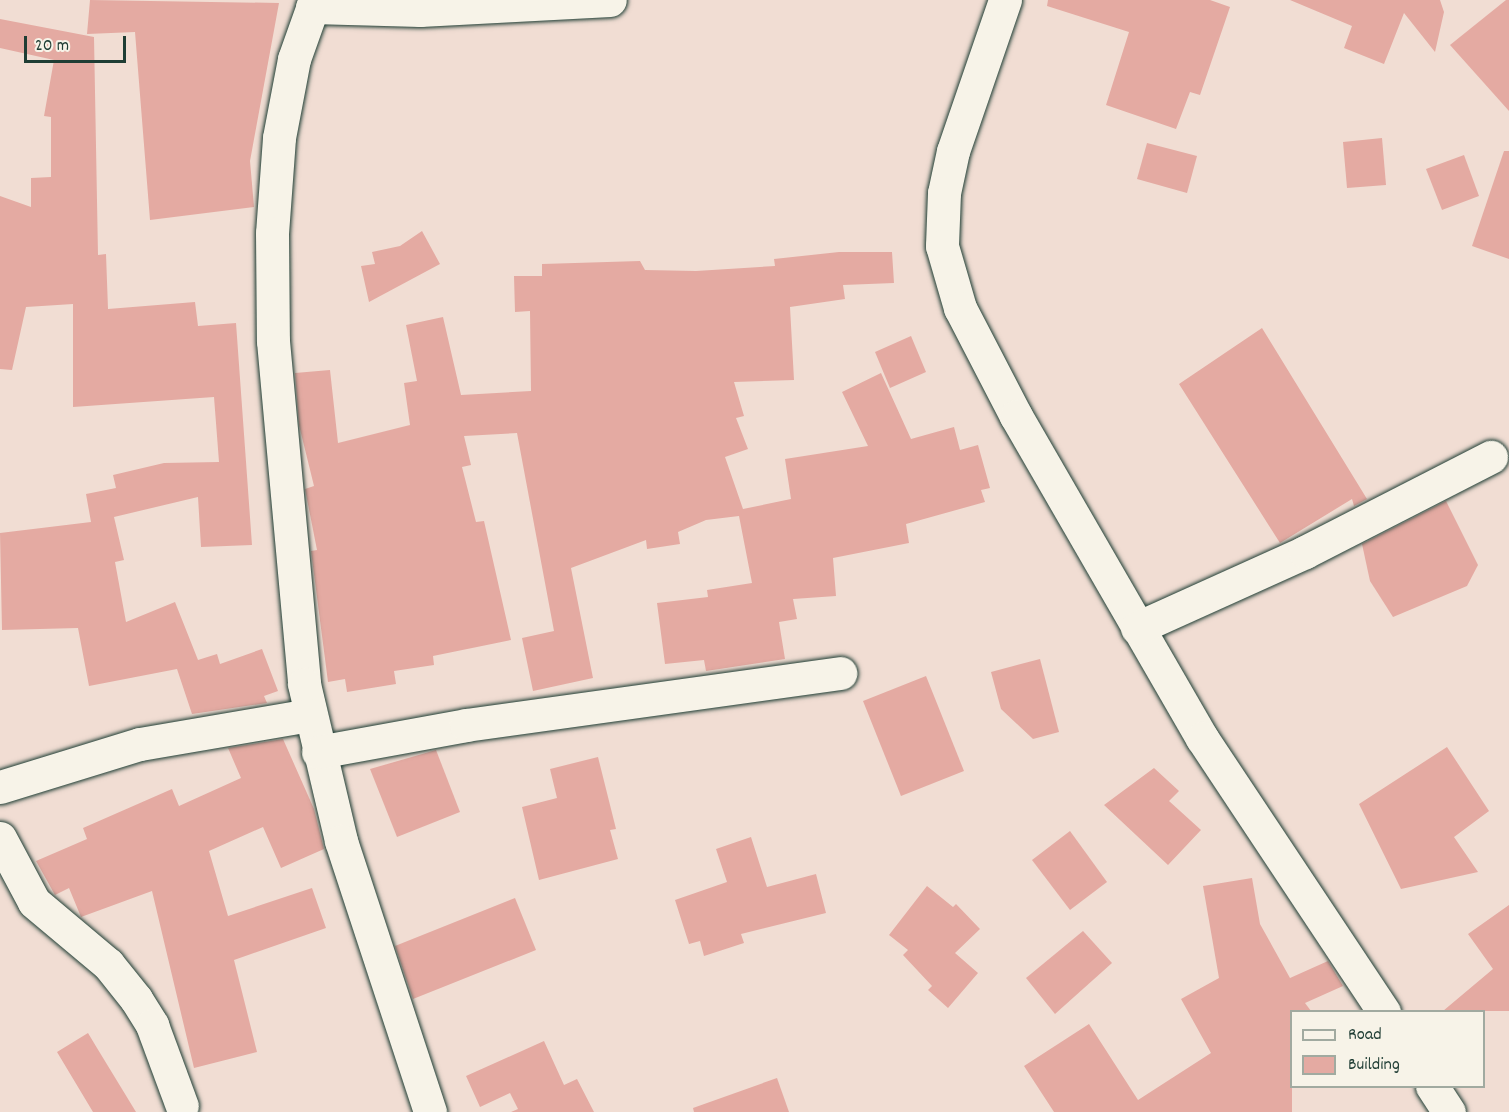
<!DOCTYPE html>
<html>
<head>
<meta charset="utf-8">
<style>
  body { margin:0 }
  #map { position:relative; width:1509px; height:1112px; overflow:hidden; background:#f1ddd3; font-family:Dekko,sans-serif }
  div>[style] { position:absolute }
  .building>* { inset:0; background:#e4aaa2 }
  .roads { filter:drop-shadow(0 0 2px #1f3d34) drop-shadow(0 0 2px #1f3d34) }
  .street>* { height:33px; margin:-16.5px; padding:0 16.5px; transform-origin:16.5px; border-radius:16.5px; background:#f7f3e8 }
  span { translate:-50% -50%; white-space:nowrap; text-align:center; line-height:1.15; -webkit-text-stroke:4.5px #f7f3e8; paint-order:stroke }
  .legend { position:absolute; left:1290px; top:1010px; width:195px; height:78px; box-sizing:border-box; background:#f7f3e8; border:2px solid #a1aaa0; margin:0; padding:8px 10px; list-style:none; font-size:18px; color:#1f3d34 }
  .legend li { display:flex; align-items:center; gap:12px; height:30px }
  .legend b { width:30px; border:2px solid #a1aaa0 }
  .scale { position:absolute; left:24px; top:36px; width:102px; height:27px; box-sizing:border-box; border:3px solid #1f3d34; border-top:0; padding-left:8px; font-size:18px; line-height:21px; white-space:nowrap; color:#1f3d34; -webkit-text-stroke:4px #f7f3e8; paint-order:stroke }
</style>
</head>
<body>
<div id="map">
  <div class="building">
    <div style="clip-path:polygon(90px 0,279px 3px,250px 161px,254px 207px,150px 220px,135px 32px,87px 34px)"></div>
    <div style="clip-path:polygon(1048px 0,1210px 0,1230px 7px,1200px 95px,1190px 92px,1176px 129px,1106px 105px,1129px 32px,1047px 6px)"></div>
    <div style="clip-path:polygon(1290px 0,1440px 0,1444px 12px,1435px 52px,1404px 13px,1384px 64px,1344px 48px,1352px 26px)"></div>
    <div style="clip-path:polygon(1506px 0,1509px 0,1509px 111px,1450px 45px)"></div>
    <div style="clip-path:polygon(0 19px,94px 37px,98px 255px,106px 254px,108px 309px,195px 302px,198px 326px,236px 323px,252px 545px,201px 547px,198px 497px,114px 517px,124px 560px,115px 562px,126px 622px,175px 602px,198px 660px,217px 654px,220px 664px,262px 649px,278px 691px,264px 696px,267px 703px,192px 714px,177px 669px,89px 686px,78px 628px,2px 630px,0 533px,91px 522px,86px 494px,116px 488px,113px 475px,164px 463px,219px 462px,214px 397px,73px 407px,73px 304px,26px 307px,12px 370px,0 369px,0 196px,31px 207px,31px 178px,51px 177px,51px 117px,44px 116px,54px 60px,0 48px)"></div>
    <div style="clip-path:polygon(1382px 138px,1386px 185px,1347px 188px,1343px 142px)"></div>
    <div style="clip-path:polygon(1147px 143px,1197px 156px,1187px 193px,1137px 179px)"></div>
    <div style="clip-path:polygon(1504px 151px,1509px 151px,1509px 259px,1472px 246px)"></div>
    <div style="clip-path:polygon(1464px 155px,1479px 196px,1442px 210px,1426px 169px)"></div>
    <div style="clip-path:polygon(422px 231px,440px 264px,369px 302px,361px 266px,375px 264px,372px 252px,400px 246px)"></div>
    <div style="clip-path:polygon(839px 252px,892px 252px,894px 283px,843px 285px,845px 299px,790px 307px,794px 380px,734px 382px,744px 416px,736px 418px,748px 449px,725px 457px,743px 509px,791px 499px,785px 459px,868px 446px,842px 392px,881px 373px,911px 439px,954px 427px,960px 450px,978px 445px,990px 488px,981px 490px,985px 502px,906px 524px,909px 543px,833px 558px,836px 596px,793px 599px,797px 619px,779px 622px,785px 659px,706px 671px,704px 660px,665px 664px,657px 603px,708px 597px,707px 590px,752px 583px,739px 516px,706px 520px,678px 532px,680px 544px,647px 549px,646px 540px,571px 568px,593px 678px,533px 691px,522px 638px,554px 631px,517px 433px,464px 436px,471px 465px,462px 467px,476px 522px,484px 521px,511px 640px,433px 656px,434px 665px,394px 671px,396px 684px,347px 692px,345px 679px,328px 682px,311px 551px,317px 550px,305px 489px,314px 486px,299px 425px,295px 373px,330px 370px,338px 443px,410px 425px,404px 383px,417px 381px,406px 325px,443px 317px,461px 395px,531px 391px,530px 311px,515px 312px,514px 276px,542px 276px,542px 264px,640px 261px,645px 270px,696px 271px,775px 266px,774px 259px)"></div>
    <div style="clip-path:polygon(1262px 328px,1367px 499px,1354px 506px,1352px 499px,1280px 543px,1179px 384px)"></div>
    <div style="clip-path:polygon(911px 336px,926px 372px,890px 388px,875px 352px)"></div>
    <div style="clip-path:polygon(1446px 501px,1478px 565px,1467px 586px,1393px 617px,1370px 581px,1362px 544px)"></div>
    <div style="clip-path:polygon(1040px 659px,1059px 732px,1033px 739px,1001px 709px,991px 672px)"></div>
    <div style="clip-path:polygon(926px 676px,964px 771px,901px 796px,863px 701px)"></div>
    <div style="clip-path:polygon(283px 739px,314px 809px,324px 849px,281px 868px,263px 827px,209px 851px,228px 916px,312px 888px,326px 928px,234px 960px,257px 1052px,194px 1068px,152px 891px,81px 917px,69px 888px,55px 895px,36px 861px,87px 839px,83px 828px,172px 789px,179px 806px,241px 778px,228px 748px)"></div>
    <div style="clip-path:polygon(1447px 747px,1489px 811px,1454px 837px,1478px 872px,1401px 889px,1359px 804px)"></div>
    <div style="clip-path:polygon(436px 750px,460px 812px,397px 837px,370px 769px)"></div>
    <div style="clip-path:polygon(598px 757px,616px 829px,610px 830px,618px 859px,539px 880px,522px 807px,557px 798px,550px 769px)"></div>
    <div style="clip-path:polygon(1154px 768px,1179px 791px,1169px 801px,1201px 830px,1168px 865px,1104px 805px)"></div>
    <div style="clip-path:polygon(1070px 831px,1107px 882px,1070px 910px,1032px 860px)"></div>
    <div style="clip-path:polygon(751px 837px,767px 887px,816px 874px,826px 913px,741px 934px,744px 943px,704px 956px,700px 941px,689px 944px,675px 900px,727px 882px,716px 849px)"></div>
    <div style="clip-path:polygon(1252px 878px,1260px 924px,1290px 978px,1328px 961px,1343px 986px,1305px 1003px,1311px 1011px,1292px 1011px,1292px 1112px,1054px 1112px,1024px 1066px,1089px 1024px,1138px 1100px,1211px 1053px,1181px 999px,1219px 978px,1203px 886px)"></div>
    <div style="clip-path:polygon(927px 886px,953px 907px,956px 904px,980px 929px,955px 953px,978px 973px,948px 1008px,928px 990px,932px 986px,903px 955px,908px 950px,889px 935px)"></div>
    <div style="clip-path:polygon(515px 898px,536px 950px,413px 999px,395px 946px)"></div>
    <div style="clip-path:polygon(1509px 905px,1509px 1011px,1443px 1011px,1493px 969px,1468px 934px)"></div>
    <div style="clip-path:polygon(1083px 931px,1112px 963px,1055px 1014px,1026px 978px)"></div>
    <div style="clip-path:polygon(88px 1033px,97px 1048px,136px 1112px,93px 1112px,57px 1052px)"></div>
    <div style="clip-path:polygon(544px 1041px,564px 1085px,577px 1079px,594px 1112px,511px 1112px,518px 1109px,510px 1093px,480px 1107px,466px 1076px)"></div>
    <div style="clip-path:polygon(777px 1078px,789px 1112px,694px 1112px,693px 1108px)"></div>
  </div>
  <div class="roads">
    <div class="street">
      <div style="left:315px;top:0;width:63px;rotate:109.6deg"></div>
      <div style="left:294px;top:59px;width:80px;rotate:100.8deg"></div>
      <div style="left:279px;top:138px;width:95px;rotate:94.2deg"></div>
      <div style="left:272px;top:233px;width:108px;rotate:89.5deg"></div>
      <div style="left:273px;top:341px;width:344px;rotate:84.8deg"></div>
      <div style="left:304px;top:684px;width:161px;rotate:76.7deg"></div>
      <div style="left:341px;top:841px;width:285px;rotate:71.8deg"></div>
      <div style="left:1005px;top:0;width:160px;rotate:109deg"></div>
      <div style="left:953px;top:151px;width:43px;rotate:102.1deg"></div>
      <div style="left:944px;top:193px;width:53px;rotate:92.2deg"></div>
      <div style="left:942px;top:246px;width:65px;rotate:73.8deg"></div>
      <div style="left:960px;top:308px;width:122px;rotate:62.6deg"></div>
      <div style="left:1016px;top:416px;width:372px;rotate:60deg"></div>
      <div style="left:1202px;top:738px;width:329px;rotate:56.4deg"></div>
      <div style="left:312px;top:7px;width:108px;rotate:1.6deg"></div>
      <div style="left:420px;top:10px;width:190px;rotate:-3deg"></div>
      <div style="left:1137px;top:628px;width:184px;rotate:-24.3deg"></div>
      <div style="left:1305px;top:552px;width:209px;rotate:-27.1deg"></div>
      <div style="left:318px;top:752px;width:150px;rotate:-10.3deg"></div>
      <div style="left:466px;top:725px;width:378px;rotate:-7.9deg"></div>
      <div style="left:0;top:787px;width:146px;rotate:-17.1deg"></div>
      <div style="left:140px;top:744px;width:172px;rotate:-9.7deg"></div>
      <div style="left:0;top:838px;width:72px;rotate:62deg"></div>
      <div style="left:34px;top:902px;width:97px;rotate:40deg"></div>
      <div style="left:108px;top:964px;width:45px;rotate:51.3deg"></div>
      <div style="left:136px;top:999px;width:31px;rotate:58deg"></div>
      <div style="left:152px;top:1025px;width:86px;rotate:69.7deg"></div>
      <div style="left:1432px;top:1086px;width:31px;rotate:57deg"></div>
    </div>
  </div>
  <ul class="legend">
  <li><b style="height:8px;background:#f7f3e8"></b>Road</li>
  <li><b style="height:16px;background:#e4aaa2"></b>Building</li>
  </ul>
  <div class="scale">20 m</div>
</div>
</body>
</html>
